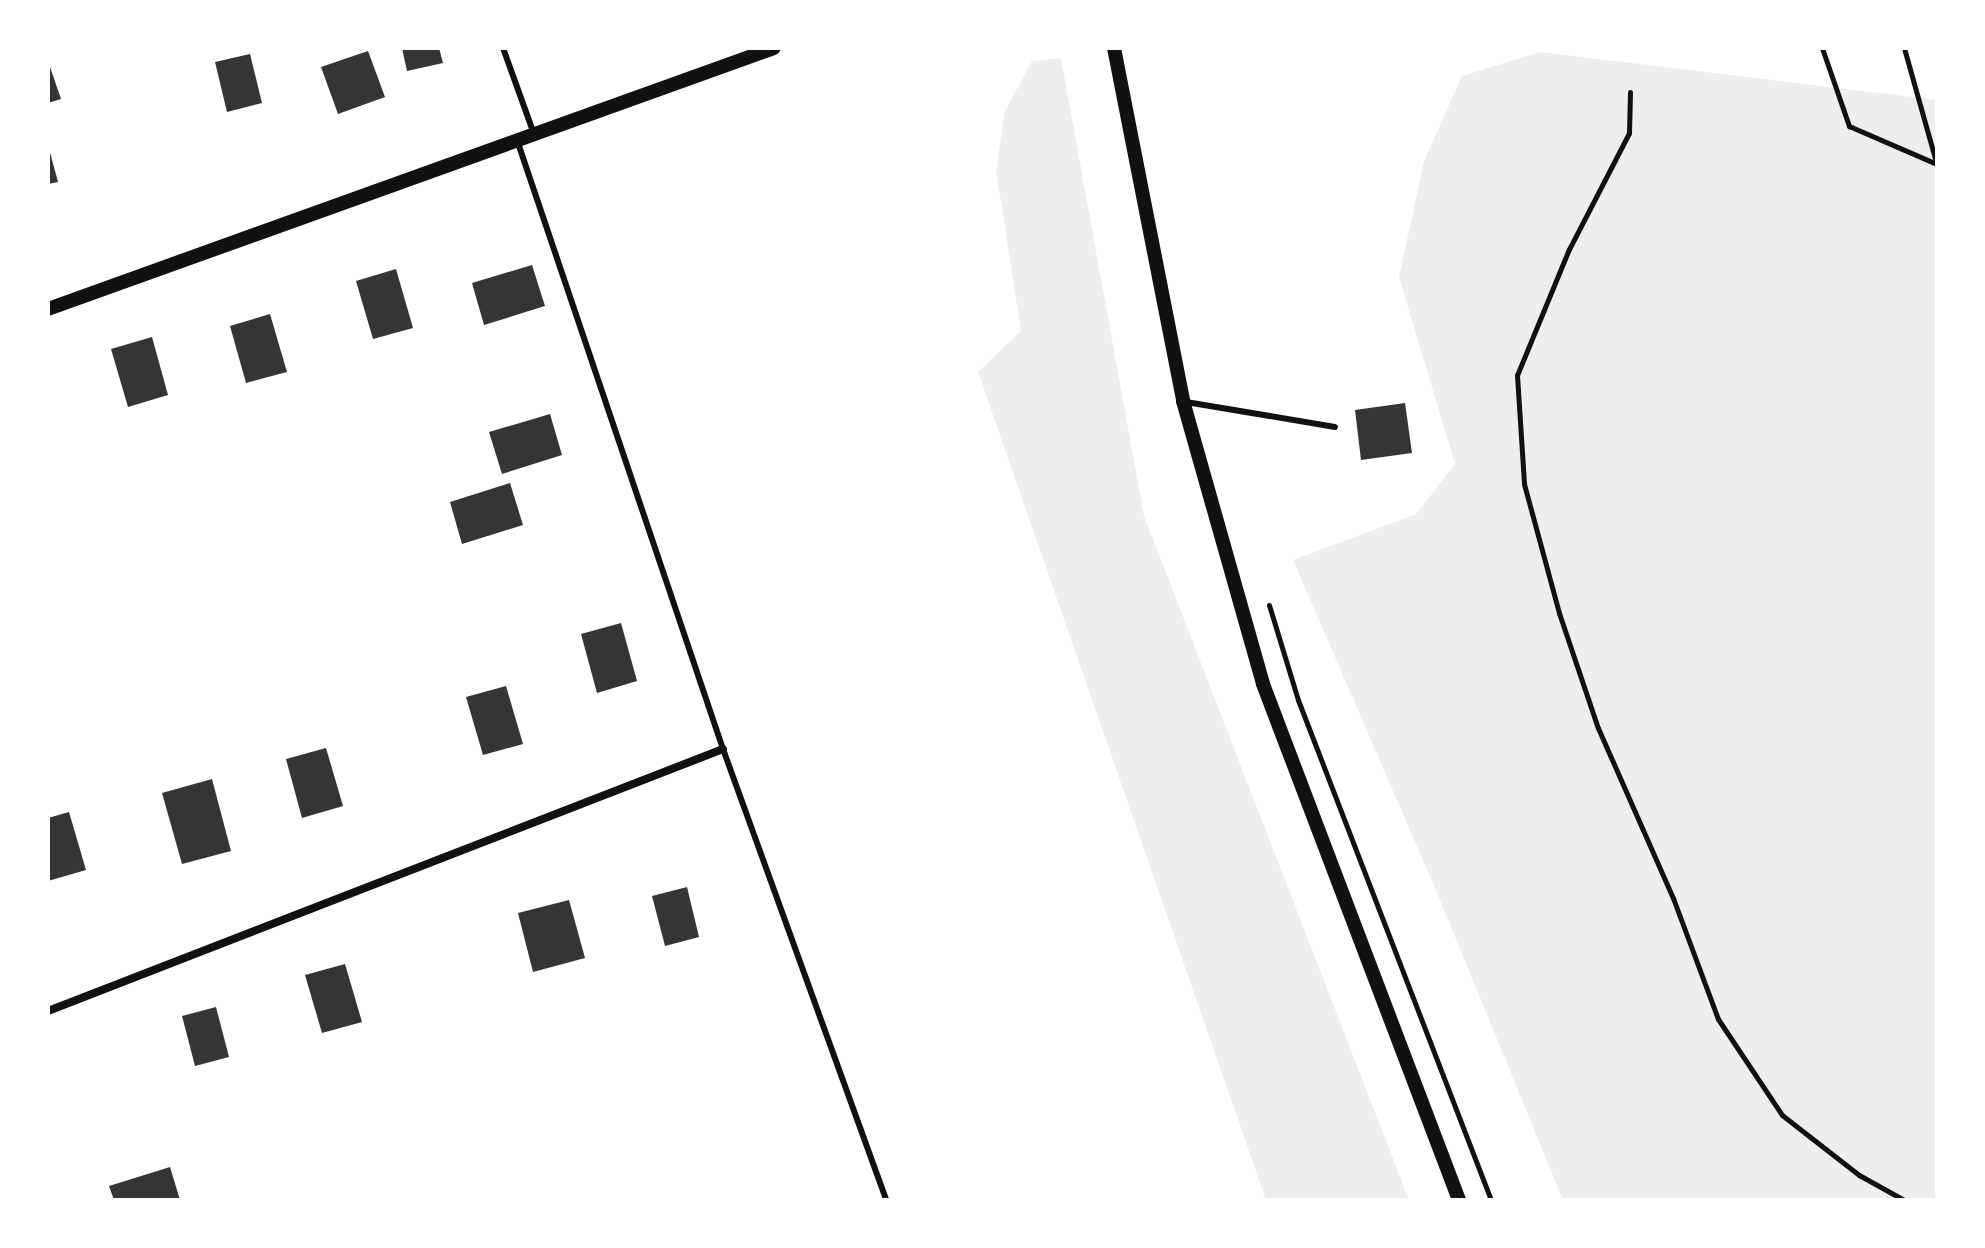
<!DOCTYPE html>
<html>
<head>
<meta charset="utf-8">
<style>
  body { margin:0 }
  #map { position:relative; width:1985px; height:1248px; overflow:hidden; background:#fff; font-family:"Sofia Sans Condensed",sans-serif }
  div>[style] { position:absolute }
  .green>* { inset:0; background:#eee }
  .building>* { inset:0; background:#353535 }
  .path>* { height:5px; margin:-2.5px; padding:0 2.5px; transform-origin:2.5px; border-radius:2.5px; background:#111 }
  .service>* { height:6px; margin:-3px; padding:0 3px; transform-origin:3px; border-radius:3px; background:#111 }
  .minor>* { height:8px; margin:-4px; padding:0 4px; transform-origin:4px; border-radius:4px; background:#111 }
  .tertiary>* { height:14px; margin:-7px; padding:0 7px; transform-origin:7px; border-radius:7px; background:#111 }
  span { translate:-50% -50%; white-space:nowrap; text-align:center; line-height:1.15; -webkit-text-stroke:6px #fff; paint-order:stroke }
  .frame { position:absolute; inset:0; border:50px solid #fff; pointer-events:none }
</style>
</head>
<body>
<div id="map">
  <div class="green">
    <div style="clip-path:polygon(1540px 52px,1937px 100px,1937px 1200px,1563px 1200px,1435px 888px,1293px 560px,1416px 514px,1455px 464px,1399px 277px,1424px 161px,1462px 76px)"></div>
    <div style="clip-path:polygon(1061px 58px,1144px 516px,1409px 1200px,1266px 1200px,978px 372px,1021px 331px,996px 170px,1005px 111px,1032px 61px)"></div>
  </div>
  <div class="building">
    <div style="clip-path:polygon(402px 48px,439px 48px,443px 63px,407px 71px)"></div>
    <div style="clip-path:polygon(368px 51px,385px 97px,338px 114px,321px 67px)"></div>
    <div style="clip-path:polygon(250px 54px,262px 103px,227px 112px,215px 62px)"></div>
    <div style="clip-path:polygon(48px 61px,61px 99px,48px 103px)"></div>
    <div style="clip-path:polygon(48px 145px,58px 182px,48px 184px)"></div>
    <div style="clip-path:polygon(532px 265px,545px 306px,484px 325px,472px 283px)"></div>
    <div style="clip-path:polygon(396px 269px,413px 328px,373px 339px,356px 281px)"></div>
    <div style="clip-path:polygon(270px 314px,287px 372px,246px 383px,230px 326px)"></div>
    <div style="clip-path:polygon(152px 337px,168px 395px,128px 407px,111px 349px)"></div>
    <div style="clip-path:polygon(1405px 403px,1412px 453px,1361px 460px,1355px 410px)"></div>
    <div style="clip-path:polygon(550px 414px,562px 455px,502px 474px,489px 432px)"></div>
    <div style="clip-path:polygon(510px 483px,523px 525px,462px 544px,450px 502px)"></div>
    <div style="clip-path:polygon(621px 623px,637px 681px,597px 693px,581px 634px)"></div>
    <div style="clip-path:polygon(506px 686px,523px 744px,483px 755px,466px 697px)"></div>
    <div style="clip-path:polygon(326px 748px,343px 806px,302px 818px,286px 759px)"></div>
    <div style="clip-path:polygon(212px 779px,231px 851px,182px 864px,162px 793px)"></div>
    <div style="clip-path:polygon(69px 812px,86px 870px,48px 881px,48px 818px)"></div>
    <div style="clip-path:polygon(687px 887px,699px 937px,665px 946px,652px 896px)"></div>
    <div style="clip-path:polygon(569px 900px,585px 958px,533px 972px,518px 913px)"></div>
    <div style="clip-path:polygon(345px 964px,362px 1022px,322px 1033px,305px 975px)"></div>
    <div style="clip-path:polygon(216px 1007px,229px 1057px,195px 1066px,182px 1016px)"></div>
    <div style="clip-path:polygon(170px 1167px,180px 1200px,114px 1200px,109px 1186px)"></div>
  </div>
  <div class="path">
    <div style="left:1822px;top:48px;width:83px;rotate:70.9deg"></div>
    <div style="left:1849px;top:126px;width:96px;rotate:23.4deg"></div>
    <div style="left:1904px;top:48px;width:118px;rotate:74.3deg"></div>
    <div style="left:1630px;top:92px;width:41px;rotate:91.4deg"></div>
    <div style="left:1629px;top:133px;width:131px;rotate:117.3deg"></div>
    <div style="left:1569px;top:249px;width:136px;rotate:112.4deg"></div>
    <div style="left:1517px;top:375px;width:109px;rotate:86.3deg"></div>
    <div style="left:1524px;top:484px;width:134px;rotate:74.8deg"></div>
    <div style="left:1559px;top:613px;width:121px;rotate:71.3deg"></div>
    <div style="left:1598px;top:728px;width:186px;rotate:66.2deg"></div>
    <div style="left:1673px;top:898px;width:129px;rotate:69.6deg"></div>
    <div style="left:1718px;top:1019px;width:115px;rotate:56.3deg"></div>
    <div style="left:1782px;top:1115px;width:98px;rotate:37.9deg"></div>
    <div style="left:1859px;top:1175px;width:51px;rotate:29.1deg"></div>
    <div style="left:1269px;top:605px;width:99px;rotate:73deg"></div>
    <div style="left:1298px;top:700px;width:536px;rotate:68.89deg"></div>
  </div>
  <div class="service">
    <div style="left:503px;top:48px;width:91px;rotate:70.2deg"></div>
    <div style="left:517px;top:140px;width:643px;rotate:71.31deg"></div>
    <div style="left:723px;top:749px;width:480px;rotate:70.1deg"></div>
    <div style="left:1186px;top:402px;width:151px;rotate:9.5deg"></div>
  </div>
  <div class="minor">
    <div style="left:48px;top:1011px;width:724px;rotate:-21.21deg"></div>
  </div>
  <div class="tertiary">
    <div style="left:1114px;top:48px;width:360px;rotate:78.9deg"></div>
    <div style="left:1183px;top:401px;width:294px;rotate:74.2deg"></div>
    <div style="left:1263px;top:684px;width:552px;rotate:69.2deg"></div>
    <div style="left:48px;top:309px;width:771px;rotate:-19.77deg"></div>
  </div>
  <div class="frame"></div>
</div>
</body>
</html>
